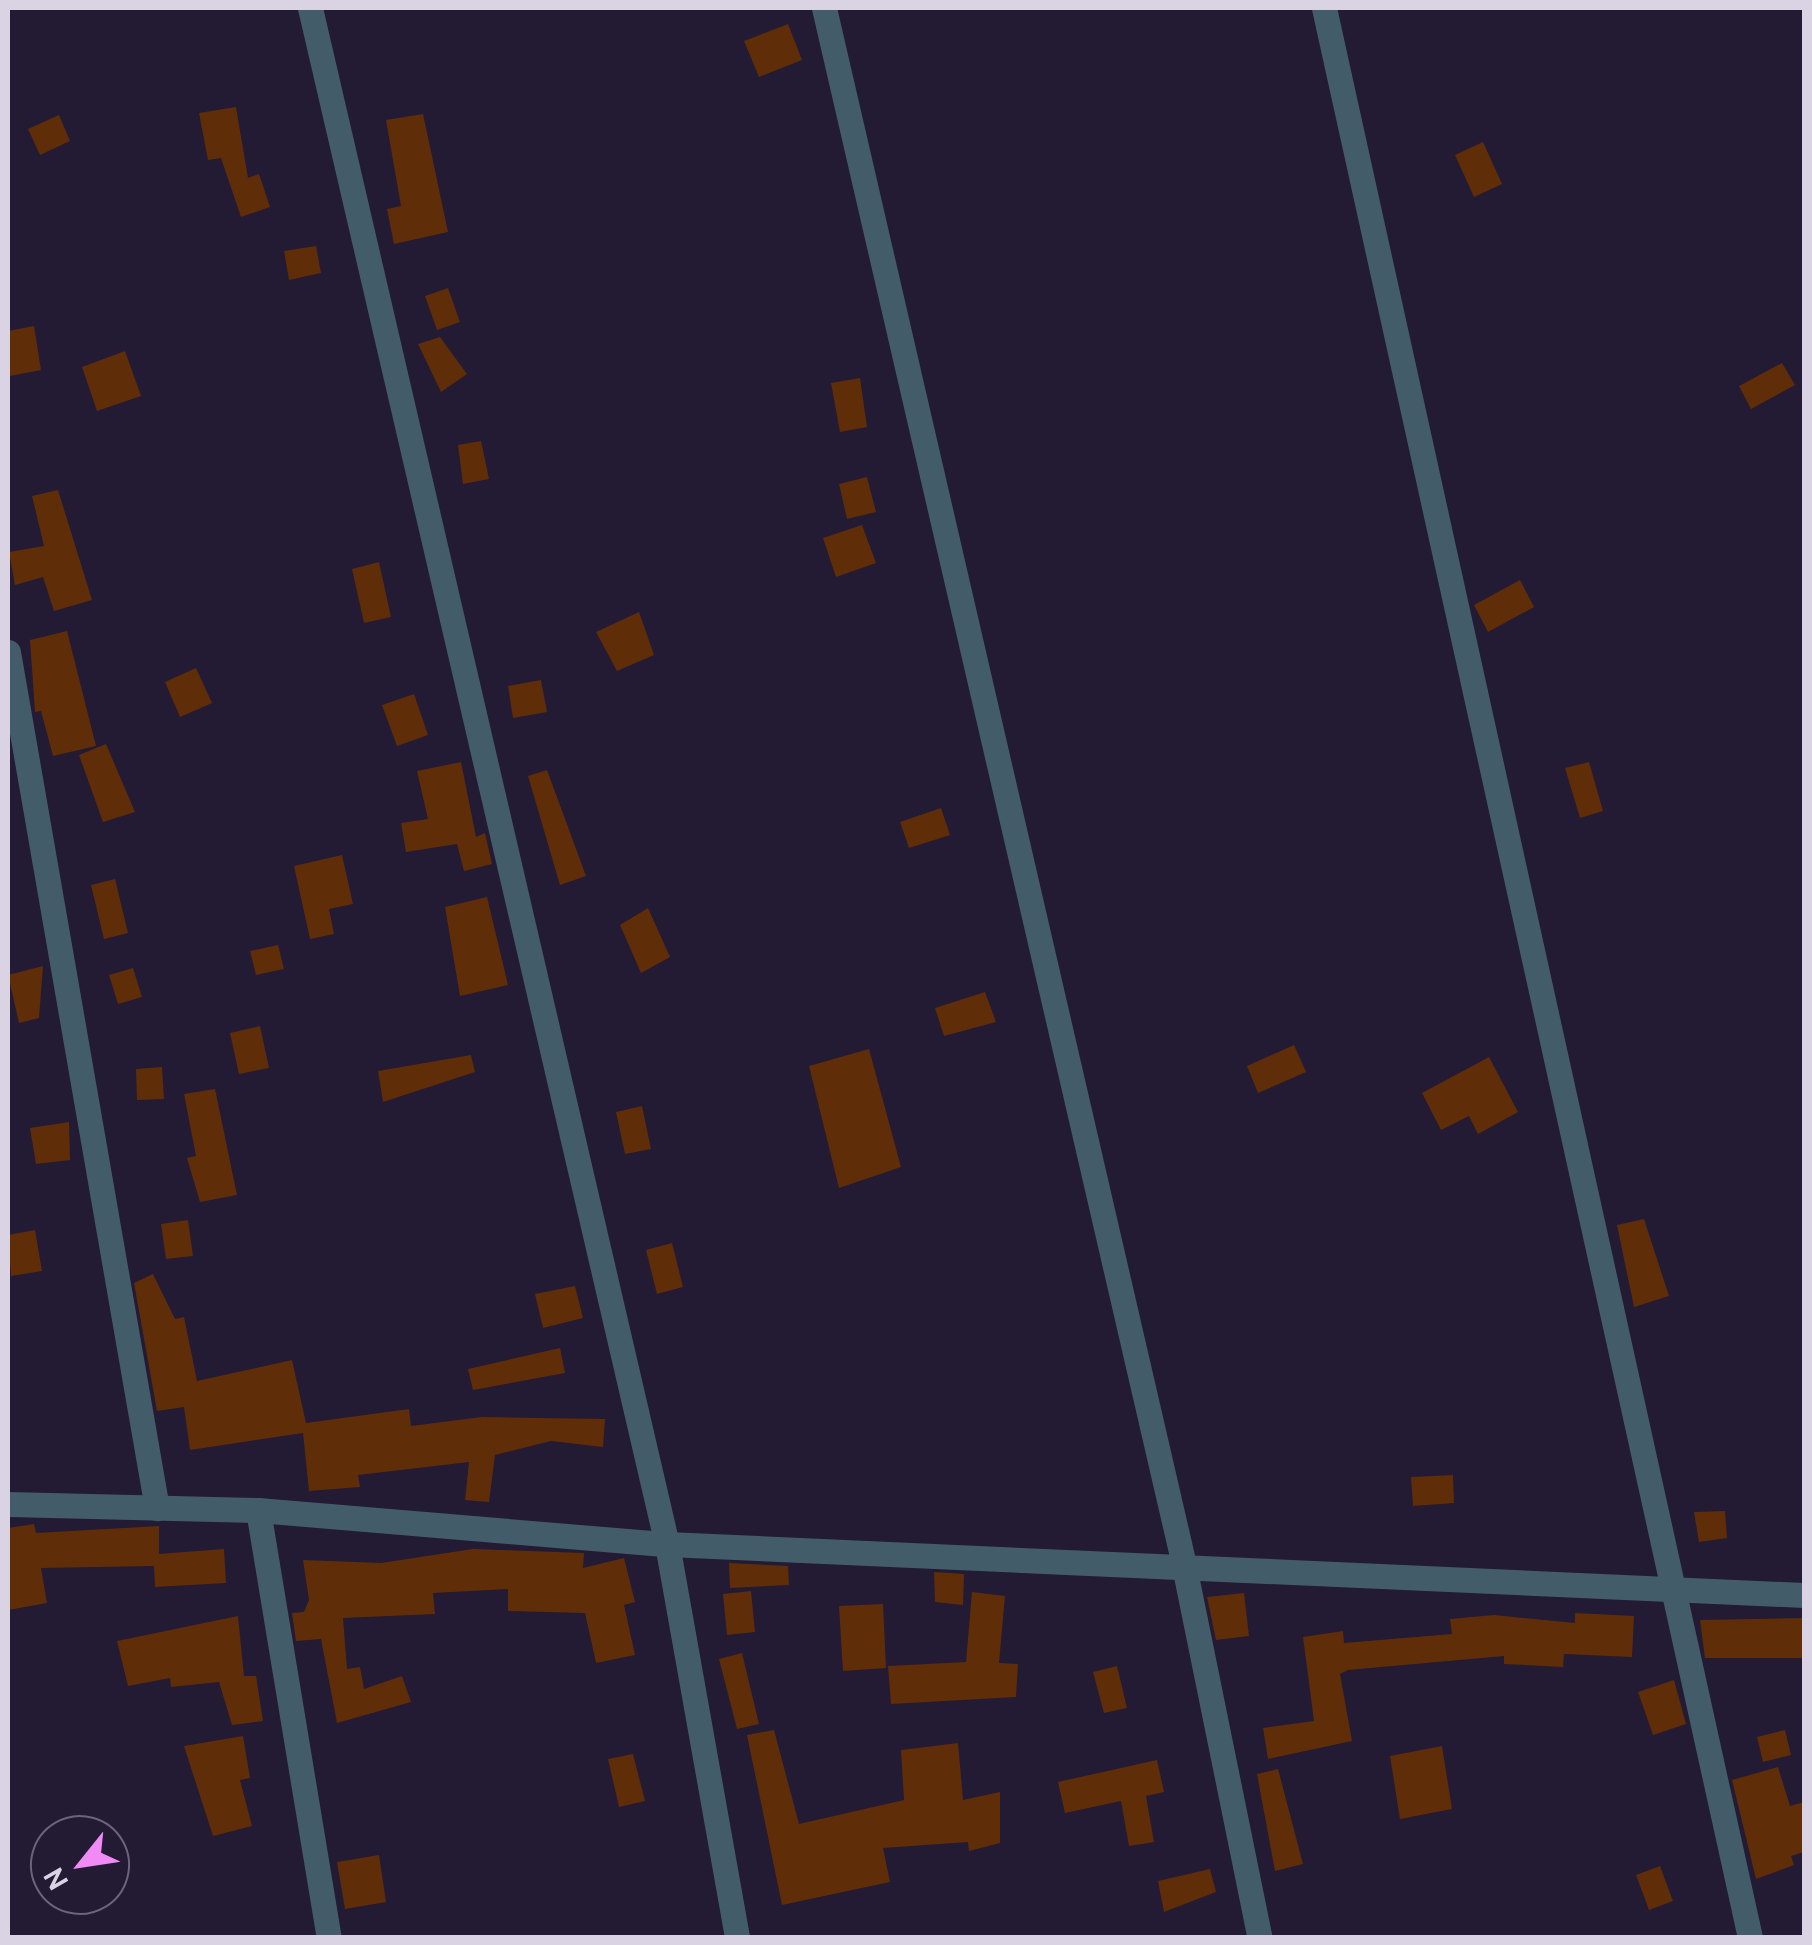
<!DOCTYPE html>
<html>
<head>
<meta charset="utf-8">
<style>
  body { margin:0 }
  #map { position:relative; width:1812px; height:1945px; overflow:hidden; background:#231a33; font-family:Cabin,sans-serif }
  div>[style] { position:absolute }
  .building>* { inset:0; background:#602d09 }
  .minor>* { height:25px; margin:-12.5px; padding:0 12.5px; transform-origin:12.5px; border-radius:12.5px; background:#425c6a }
  .tertiary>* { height:25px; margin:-12.5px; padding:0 12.5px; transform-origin:12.5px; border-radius:12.5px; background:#425c6a }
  span { translate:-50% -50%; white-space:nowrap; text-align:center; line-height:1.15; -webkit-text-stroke:8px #231a33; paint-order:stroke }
  .frame { position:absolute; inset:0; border:10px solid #d9d3e4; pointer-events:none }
  .north { position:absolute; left:30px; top:1815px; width:100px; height:100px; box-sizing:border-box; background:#231a33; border:2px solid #6c647a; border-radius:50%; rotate:240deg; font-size:28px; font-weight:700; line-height:40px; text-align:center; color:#d9d3e4 }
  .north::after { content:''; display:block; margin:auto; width:35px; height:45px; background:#f08bf5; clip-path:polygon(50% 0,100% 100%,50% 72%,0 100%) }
</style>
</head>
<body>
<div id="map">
  <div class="building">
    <div style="clip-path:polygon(788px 24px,802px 60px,759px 77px,744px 41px)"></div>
    <div style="clip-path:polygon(236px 107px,248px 178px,259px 174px,270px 207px,241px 217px,221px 158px,208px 160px,199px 113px)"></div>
    <div style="clip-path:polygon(423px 114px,448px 232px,394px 244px,387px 209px,401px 206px,386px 120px)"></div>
    <div style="clip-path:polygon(59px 115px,70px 141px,40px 155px,28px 129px)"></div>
    <div style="clip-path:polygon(1483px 142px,1502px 184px,1474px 197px,1455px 155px)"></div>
    <div style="clip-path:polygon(316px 246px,321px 273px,289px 280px,284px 251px)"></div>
    <div style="clip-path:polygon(448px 288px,460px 322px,437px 330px,425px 296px)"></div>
    <div style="clip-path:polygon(34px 326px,41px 370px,10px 376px,8px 331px)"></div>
    <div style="clip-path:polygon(440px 337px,467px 374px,441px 392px,418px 344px)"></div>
    <div style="clip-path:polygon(125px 351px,141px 396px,97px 411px,82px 367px)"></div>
    <div style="clip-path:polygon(1782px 363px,1795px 385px,1751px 409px,1739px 386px)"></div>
    <div style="clip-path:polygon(860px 378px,867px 427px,840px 432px,831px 383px)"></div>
    <div style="clip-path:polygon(481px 441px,489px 479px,463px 484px,458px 445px)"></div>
    <div style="clip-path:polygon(867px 477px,876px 512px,847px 519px,839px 484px)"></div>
    <div style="clip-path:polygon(58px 490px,92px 600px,54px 611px,43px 577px,15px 585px,9px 552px,44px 546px,32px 496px)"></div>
    <div style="clip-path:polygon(862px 525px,876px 563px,836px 577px,823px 538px)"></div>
    <div style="clip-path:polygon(379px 562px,391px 617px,364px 623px,352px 569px)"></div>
    <div style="clip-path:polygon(1520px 580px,1534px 607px,1488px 632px,1474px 605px)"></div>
    <div style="clip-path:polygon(639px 612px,654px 655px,617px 671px,596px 632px)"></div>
    <div style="clip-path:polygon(67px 631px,96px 746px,53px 756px,41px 711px,35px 712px,30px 640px)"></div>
    <div style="clip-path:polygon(196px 668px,212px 703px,180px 717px,165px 682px)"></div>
    <div style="clip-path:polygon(541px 680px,547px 712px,513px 718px,508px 686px)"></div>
    <div style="clip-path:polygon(414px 694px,428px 735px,397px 746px,382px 705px)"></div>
    <div style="clip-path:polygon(106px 744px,135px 812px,103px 822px,79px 755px)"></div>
    <div style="clip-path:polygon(461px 762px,476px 837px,485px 833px,492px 864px,464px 871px,457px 844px,406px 852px,401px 823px,428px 819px,417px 771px)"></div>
    <div style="clip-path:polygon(1589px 762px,1603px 811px,1580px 818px,1565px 768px)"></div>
    <div style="clip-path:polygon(547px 770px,586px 876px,560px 885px,528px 776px)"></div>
    <div style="clip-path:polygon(941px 808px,950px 835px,909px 848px,900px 822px)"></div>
    <div style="clip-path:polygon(342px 855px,353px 904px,329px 909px,334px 934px,310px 939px,294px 866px)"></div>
    <div style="clip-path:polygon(115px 879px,128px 933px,104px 939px,91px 885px)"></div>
    <div style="clip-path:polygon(487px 897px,508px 985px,460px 996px,445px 907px)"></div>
    <div style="clip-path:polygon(648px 908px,670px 957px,641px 973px,620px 925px)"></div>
    <div style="clip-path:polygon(278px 945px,284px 969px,256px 975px,250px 951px)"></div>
    <div style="clip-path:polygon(43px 966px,39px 1018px,19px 1023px,8px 975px)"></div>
    <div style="clip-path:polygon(133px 968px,142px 997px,118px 1004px,109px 975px)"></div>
    <div style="clip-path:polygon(985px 992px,996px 1022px,944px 1036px,935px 1008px)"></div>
    <div style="clip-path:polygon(260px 1026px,269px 1068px,239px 1074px,230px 1033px)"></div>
    <div style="clip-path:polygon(1294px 1045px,1306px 1072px,1258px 1093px,1247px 1066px)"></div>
    <div style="clip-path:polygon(869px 1049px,901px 1167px,839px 1188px,809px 1066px)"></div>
    <div style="clip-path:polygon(471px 1055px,475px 1072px,383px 1102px,378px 1071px)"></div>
    <div style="clip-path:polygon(1489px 1057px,1518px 1112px,1478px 1134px,1469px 1116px,1441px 1130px,1422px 1093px)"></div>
    <div style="clip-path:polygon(162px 1067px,164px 1099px,137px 1100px,136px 1069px)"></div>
    <div style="clip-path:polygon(215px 1089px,237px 1195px,200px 1202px,187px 1158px,196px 1156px,184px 1094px)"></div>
    <div style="clip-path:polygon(642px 1106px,651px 1149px,625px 1154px,616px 1112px)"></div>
    <div style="clip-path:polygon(69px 1122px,70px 1160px,36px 1164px,30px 1128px)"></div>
    <div style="clip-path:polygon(1644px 1219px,1669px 1296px,1634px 1307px,1617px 1225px)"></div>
    <div style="clip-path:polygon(188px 1220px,193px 1256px,166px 1259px,161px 1224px)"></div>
    <div style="clip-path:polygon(35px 1230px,42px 1271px,11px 1276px,8px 1235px)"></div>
    <div style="clip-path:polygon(672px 1243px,683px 1287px,657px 1294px,646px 1250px)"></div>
    <div style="clip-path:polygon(153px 1274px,175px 1319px,184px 1317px,197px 1381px,292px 1360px,306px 1423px,409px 1409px,411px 1426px,482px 1417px,605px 1419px,603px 1447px,551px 1441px,495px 1455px,489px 1502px,465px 1500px,469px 1462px,358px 1475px,360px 1487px,309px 1491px,303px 1433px,190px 1450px,184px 1407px,157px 1411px,134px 1283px)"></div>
    <div style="clip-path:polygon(575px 1286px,583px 1318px,543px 1328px,535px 1294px)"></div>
    <div style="clip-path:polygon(560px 1348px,565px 1373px,473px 1390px,468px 1369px)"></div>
    <div style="clip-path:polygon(1453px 1475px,1454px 1503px,1413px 1506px,1411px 1477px)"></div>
    <div style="clip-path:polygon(1725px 1511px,1727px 1538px,1699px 1542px,1694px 1512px)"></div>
    <div style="clip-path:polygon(34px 1524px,36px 1533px,159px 1526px,159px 1554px,224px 1549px,226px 1583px,155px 1587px,154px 1566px,41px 1568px,47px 1603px,8px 1610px,8px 1528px)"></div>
    <div style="clip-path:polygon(473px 1549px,584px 1553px,583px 1568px,624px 1558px,635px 1602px,624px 1605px,635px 1655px,596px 1663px,585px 1613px,508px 1611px,508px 1589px,433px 1593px,435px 1614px,343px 1618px,347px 1669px,360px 1667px,364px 1689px,402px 1676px,411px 1702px,337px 1723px,321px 1639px,296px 1641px,292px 1613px,304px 1612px,309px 1600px,303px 1560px,381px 1563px)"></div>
    <div style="clip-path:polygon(729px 1563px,788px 1566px,789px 1585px,730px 1588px)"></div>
    <div style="clip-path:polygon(934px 1572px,964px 1574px,963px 1605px,935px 1602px)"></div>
    <div style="clip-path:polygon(751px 1591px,755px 1632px,727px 1635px,723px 1594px)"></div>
    <div style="clip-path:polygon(972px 1592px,1005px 1596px,999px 1663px,1018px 1664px,1016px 1697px,891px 1704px,888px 1666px,966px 1662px)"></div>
    <div style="clip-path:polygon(1244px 1593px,1249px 1636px,1216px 1640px,1207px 1597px)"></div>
    <div style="clip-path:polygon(883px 1604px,886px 1668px,843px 1671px,839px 1606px)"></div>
    <div style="clip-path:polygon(1575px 1613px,1634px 1616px,1632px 1657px,1564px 1654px,1563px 1667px,1504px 1664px,1504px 1656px,1348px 1670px,1340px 1674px,1352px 1741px,1268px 1759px,1263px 1728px,1314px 1721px,1303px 1637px,1343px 1631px,1344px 1643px,1452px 1634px,1450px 1619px,1494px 1615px,1575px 1623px)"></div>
    <div style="clip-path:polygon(238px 1616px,244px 1676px,256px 1676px,263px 1721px,232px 1725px,219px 1682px,171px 1687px,170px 1678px,128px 1686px,117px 1641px)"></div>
    <div style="clip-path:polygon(1804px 1618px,1804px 1658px,1705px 1658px,1700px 1620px)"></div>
    <div style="clip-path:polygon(742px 1653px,759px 1724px,737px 1729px,719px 1659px)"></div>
    <div style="clip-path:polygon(1117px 1666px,1127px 1708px,1104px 1713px,1093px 1672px)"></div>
    <div style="clip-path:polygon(1674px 1680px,1686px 1724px,1653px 1735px,1638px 1692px)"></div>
    <div style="clip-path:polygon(774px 1730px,799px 1824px,904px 1800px,901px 1750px,958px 1743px,963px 1800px,1000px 1792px,1000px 1843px,969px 1851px,968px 1842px,883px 1848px,890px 1882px,782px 1905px,747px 1735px)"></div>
    <div style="clip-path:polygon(1785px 1730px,1791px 1755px,1763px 1762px,1757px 1737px)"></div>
    <div style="clip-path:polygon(243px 1736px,250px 1778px,240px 1780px,252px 1826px,213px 1836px,184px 1746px)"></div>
    <div style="clip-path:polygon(1442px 1746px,1452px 1809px,1400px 1819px,1390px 1756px)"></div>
    <div style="clip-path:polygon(633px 1754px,645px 1801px,619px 1807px,608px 1759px)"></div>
    <div style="clip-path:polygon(1157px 1760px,1164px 1792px,1146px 1796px,1154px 1842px,1129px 1846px,1121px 1801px,1065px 1813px,1058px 1782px)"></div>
    <div style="clip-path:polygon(1778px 1767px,1790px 1806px,1804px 1802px,1804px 1852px,1791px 1856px,1794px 1865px,1756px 1879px,1732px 1780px)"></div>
    <div style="clip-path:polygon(1278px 1769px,1303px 1864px,1275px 1871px,1257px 1774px)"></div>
    <div style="clip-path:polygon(379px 1855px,386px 1902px,345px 1909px,337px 1862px)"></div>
    <div style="clip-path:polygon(1660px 1866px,1673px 1901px,1649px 1910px,1636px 1875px)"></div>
    <div style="clip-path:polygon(1210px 1869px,1216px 1892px,1164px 1912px,1158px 1881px)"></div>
  </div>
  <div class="minor">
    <div style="left:310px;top:8px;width:1577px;rotate:76.92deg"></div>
    <div style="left:667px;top:1544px;width:400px;rotate:79.9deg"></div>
    <div style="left:824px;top:8px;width:1594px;rotate:76.98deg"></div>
    <div style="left:1183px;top:1561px;width:385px;rotate:78.5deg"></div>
    <div style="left:1324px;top:8px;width:1976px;rotate:77.55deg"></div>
    <div style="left:8px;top:652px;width:869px;rotate:80.13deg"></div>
    <div style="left:258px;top:1510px;width:434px;rotate:80.6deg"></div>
  </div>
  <div class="tertiary">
    <div style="left:8px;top:1504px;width:250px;rotate:1.4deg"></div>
    <div style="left:258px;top:1510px;width:410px;rotate:4.8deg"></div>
    <div style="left:667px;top:1544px;width:1138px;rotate:2.57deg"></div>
  </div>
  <div class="frame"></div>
  <div class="north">N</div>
</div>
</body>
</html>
